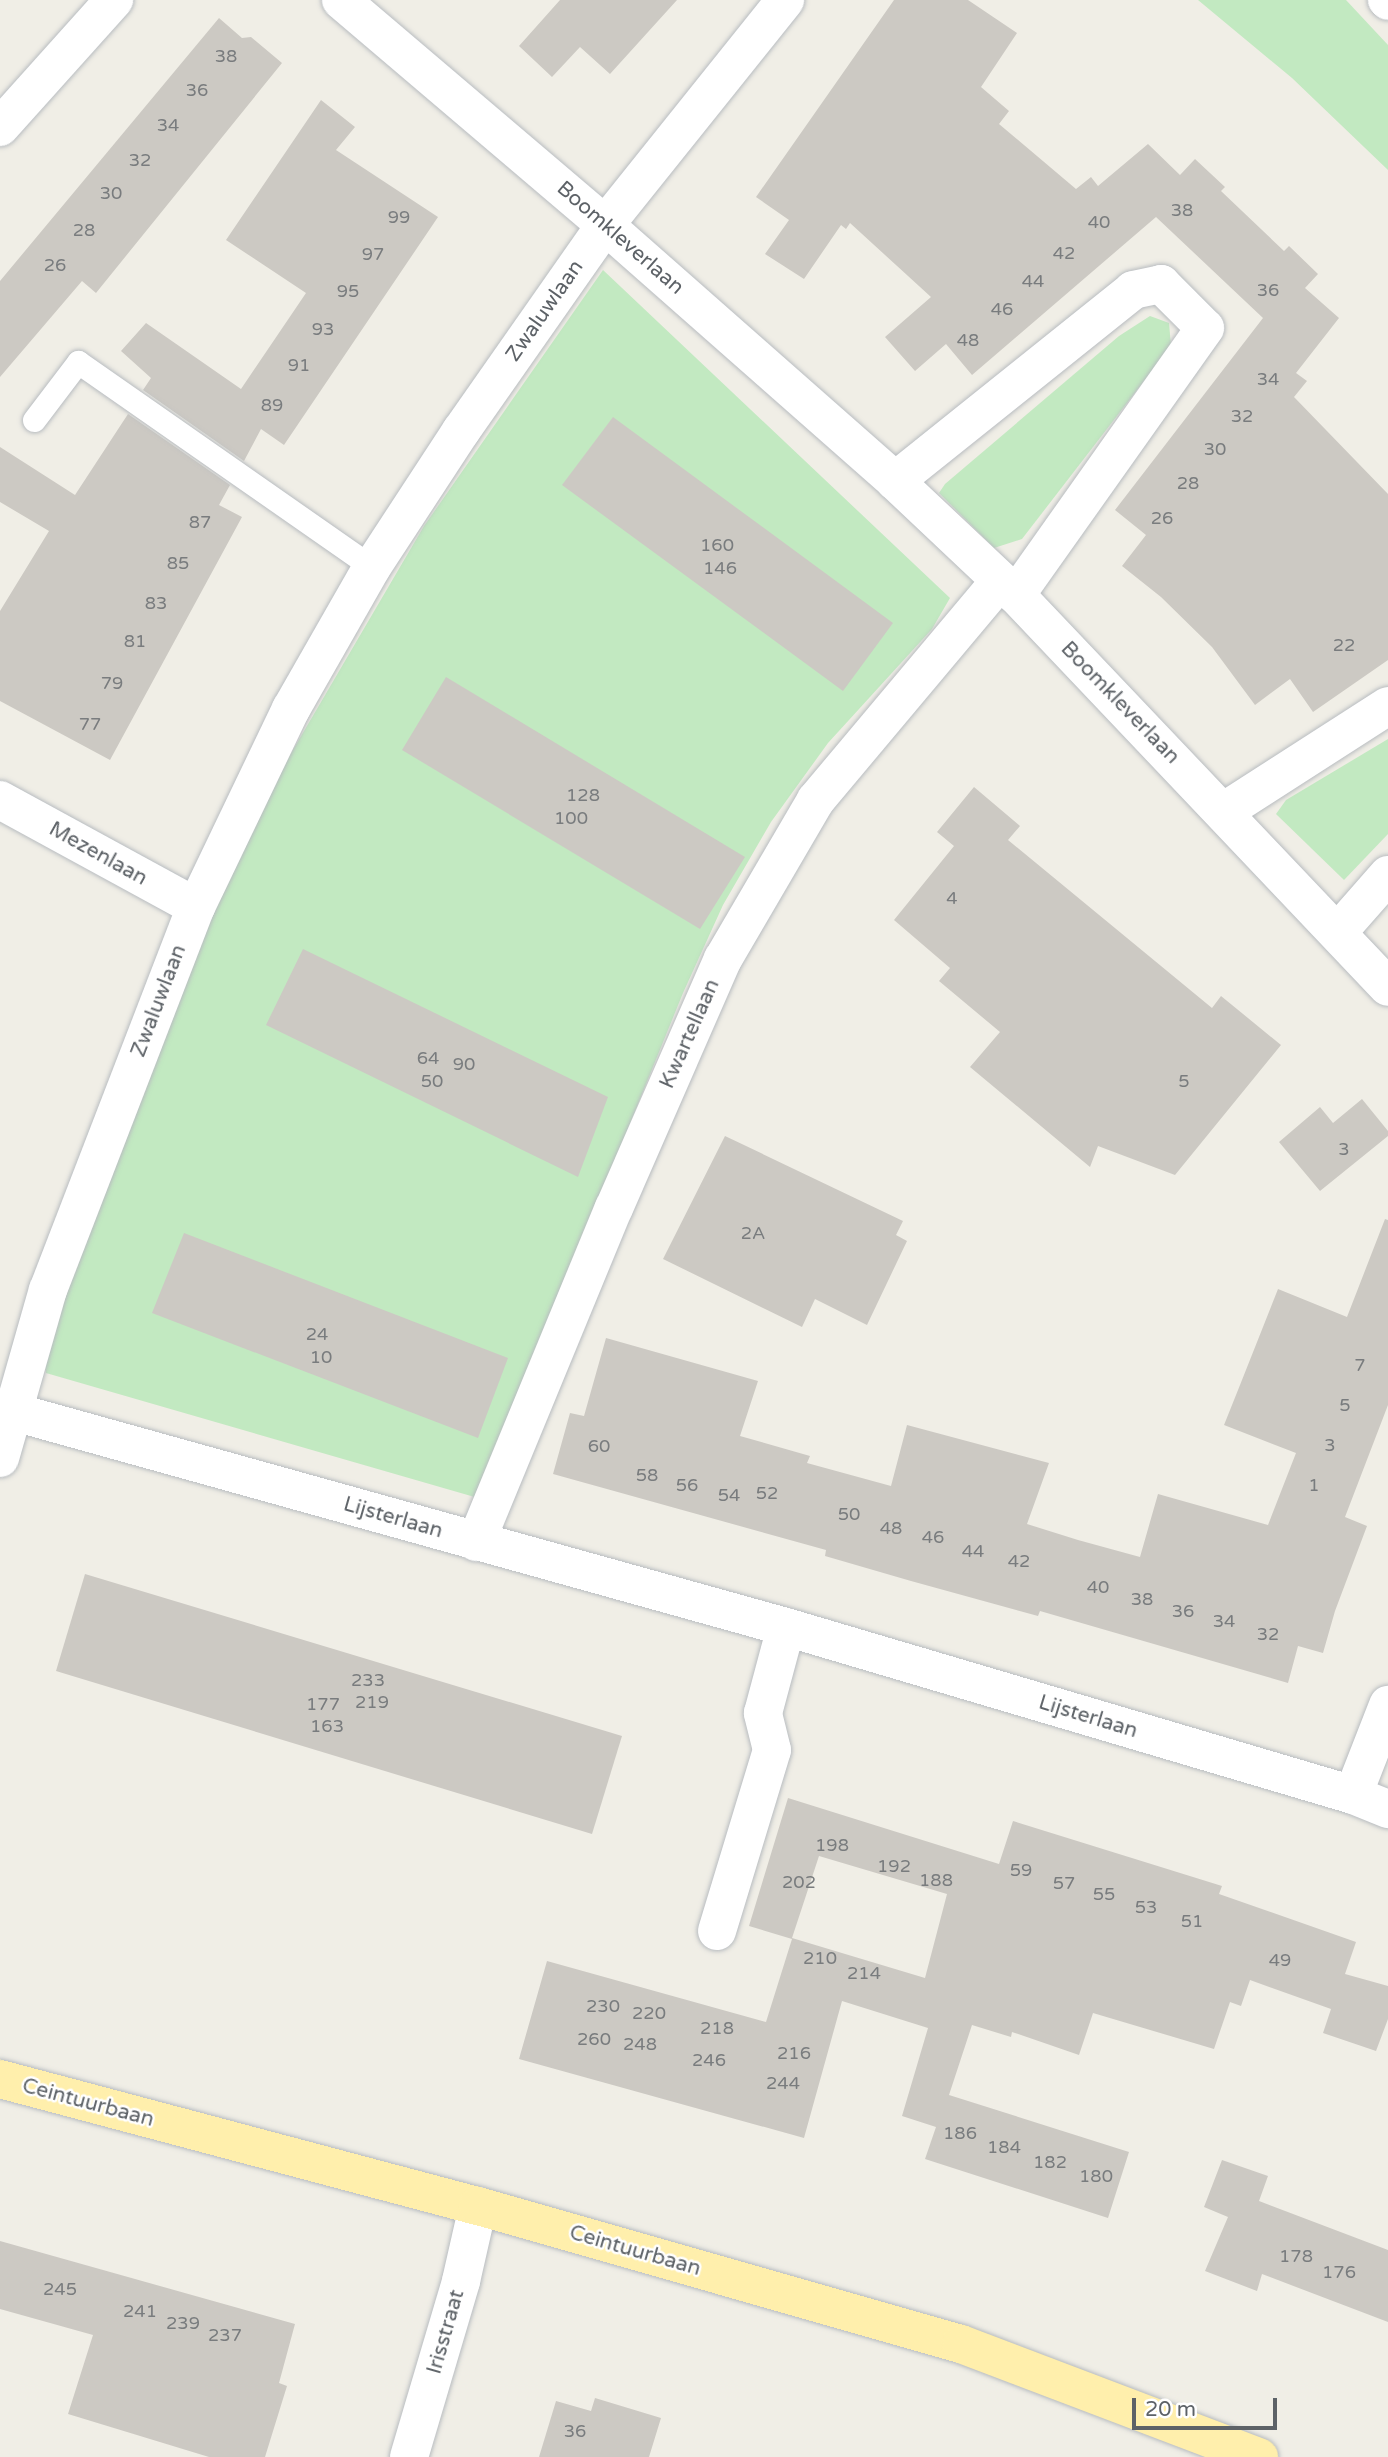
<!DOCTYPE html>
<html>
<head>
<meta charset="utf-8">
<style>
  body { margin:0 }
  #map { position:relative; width:1388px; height:2457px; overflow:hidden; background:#f0eee6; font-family:"Varela Round",sans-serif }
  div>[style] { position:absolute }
  .green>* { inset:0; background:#c2e9c1 }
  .building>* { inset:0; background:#ccc9c3 }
  .roads { filter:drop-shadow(0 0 2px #b8bcc0) drop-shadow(0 0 2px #b8bcc0) }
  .lane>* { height:23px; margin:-11.5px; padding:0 11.5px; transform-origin:11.5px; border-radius:11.5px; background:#fff }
  .street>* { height:38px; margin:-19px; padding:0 19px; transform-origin:19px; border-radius:19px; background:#fff }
  .secondary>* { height:38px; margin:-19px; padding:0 19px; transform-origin:19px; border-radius:19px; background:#fff }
  .primary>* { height:38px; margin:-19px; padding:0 19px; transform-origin:19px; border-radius:19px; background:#ffefac }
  span { translate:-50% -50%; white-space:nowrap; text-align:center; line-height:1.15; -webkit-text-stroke:5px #fff; paint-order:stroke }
  .number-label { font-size:18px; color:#797c7e }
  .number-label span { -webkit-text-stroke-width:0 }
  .street-label { font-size:21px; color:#5d6267 }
  .scale { position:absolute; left:1132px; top:2398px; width:145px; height:32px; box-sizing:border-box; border:4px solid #5d6267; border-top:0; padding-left:9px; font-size:21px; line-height:24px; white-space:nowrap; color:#5d6267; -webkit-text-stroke:5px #fff; paint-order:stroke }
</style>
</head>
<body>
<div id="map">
  <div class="green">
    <div style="clip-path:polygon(1198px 0,1346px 0,1388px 45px,1388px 170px,1292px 78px)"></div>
    <div style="clip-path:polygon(603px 270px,950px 598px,932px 629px,828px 743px,771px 822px,723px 905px,683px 993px,478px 1498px,46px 1373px,43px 1353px,198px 934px,256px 813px,424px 526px)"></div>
    <div style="clip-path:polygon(1150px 316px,1169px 323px,1171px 346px,1022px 539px,994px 548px,939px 493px,945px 484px,1119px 336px)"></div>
    <div style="clip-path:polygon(1388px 739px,1388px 834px,1344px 880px,1276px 814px,1286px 800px)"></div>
  </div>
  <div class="building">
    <div style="clip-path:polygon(560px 0,677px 0,610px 74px,580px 47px,552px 77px,519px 46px)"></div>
    <div style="clip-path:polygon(894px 0,968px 0,1017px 33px,981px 87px,1009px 111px,999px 124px,1076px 189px,1091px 177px,1098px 186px,1148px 144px,1180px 175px,1195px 159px,1225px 187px,1221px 191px,1284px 251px,1289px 246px,1318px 274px,1305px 288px,1339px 318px,1296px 373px,1307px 381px,1294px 397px,1388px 494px,1388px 660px,1313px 712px,1290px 679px,1255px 705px,1212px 647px,1161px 597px,1122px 566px,1146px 535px,1115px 510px,1263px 318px,1156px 217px,972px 375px,946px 344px,915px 371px,885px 337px,931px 297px,850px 223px,846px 229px,841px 225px,804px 279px,765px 254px,789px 220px,756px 197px)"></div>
    <div style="clip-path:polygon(219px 18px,242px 38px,251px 37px,282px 63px,96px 293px,82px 281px,0 377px,0 281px)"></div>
    <div style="clip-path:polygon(321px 100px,355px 127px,336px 150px,438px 217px,284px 445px,261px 429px,244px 461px,143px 390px,151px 378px,121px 351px,146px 323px,241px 389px,306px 293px,226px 240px)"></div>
    <div style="clip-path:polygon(128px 414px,230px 485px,219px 505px,242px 517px,110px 760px,0 701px,0 611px,49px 531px,0 502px,0 447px,75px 495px)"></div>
    <div style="clip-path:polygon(613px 417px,893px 623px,843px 691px,562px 485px)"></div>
    <div style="clip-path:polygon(446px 677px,745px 857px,700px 929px,402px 750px)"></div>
    <div style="clip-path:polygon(974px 787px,1020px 826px,1008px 840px,1212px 1008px,1221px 996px,1281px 1045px,1175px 1175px,1098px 1146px,1090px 1167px,970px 1067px,1000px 1032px,939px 981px,950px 968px,894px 920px,954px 846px,937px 832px)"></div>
    <div style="clip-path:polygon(303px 949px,608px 1097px,578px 1177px,266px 1025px)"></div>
    <div style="clip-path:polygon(1362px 1099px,1388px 1131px,1388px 1136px,1320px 1191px,1279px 1142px,1320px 1107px,1333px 1123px)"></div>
    <div style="clip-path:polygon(725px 1136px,903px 1221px,896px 1235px,907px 1241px,867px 1325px,815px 1299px,802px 1327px,663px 1259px)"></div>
    <div style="clip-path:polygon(1385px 1219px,1388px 1220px,1388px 1405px,1345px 1517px,1367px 1526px,1335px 1611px,1323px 1653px,1298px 1646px,1288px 1683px,1040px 1611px,1038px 1616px,911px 1581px,825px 1556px,826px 1550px,553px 1474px,570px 1413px,584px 1416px,606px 1338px,758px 1381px,740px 1436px,810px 1456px,807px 1463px,891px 1486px,907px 1425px,1049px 1463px,1027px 1524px,1078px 1540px,1140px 1557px,1158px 1494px,1268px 1525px,1296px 1453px,1224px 1425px,1240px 1385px,1278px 1289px,1347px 1317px)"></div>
    <div style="clip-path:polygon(184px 1233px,508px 1358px,478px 1438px,152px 1313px)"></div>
    <div style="clip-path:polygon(85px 1574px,622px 1736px,592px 1834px,56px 1671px)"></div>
    <div style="clip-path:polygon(evenodd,788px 1798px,999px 1864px,1013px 1821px,1222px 1886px,1219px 1894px,1356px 1942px,1345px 1974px,1388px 1986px,1388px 2019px,1376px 2051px,1323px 2033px,1331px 2009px,1250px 1980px,1241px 2006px,1230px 2002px,1214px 2049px,1093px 2013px,1079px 2055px,1012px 2032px,1011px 2037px,972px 2025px,949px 2095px,1129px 2152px,1108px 2218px,925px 2159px,936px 2127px,902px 2116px,928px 2028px,842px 2001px,804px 2138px,519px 2059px,547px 1961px,766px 2022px,792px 1939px,749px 1926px,788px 1798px,819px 1856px,947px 1894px,925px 1978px,792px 1938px,819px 1856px)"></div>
    <div style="clip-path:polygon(1222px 2160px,1268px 2176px,1259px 2201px,1388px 2250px,1388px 2322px,1262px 2274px,1257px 2291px,1205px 2271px,1228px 2217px,1204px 2207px)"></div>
    <div style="clip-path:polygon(0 2241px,295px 2324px,279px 2383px,287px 2386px,265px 2457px,209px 2457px,68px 2414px,93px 2335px,0 2309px)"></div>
    <div style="clip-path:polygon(595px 2398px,661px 2418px,649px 2457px,539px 2457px,556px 2401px,591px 2411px)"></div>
  </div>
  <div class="roads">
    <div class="lane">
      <div style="left:34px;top:420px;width:73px;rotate:-52.8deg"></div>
      <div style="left:78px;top:362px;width:358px;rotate:34.9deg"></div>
    </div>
    <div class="street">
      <div style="left:341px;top:0;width:347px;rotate:40.4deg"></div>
      <div style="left:605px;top:225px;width:387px;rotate:41.4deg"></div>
      <div style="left:895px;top:481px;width:166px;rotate:43.3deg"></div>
      <div style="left:1016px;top:595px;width:540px;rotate:46.5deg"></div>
      <div style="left:0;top:127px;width:171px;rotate:-48.1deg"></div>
      <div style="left:895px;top:481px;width:305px;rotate:-38.7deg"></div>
      <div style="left:1133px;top:290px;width:29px;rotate:-12deg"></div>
      <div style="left:1161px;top:284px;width:62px;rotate:45deg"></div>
      <div style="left:1205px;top:328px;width:327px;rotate:125.3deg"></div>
      <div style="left:0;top:800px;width:223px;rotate:28.6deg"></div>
      <div style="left:1223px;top:812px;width:196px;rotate:-32.7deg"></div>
      <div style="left:1338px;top:932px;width:76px;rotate:-48.7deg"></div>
      <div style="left:0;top:1408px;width:816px;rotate:15.57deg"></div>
      <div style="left:786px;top:1627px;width:591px;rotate:16.5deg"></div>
      <div style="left:1353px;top:1795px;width:38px;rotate:22deg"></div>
      <div style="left:0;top:1458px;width:175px;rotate:-74.1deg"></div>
      <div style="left:48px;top:1290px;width:411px;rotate:-68.9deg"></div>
      <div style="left:196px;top:907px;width:220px;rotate:-64.4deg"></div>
      <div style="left:291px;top:709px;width:163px;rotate:-60.3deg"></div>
      <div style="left:372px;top:567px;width:163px;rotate:-56.8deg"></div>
      <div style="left:461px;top:431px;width:251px;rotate:-55deg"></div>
      <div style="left:605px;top:225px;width:288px;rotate:-51.3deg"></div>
      <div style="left:476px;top:1542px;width:361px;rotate:-67.6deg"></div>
      <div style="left:614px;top:1208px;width:272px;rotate:-66.4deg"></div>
      <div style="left:723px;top:959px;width:184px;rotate:-59.7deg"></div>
      <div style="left:816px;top:800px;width:285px;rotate:-50deg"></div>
      <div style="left:1353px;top:1795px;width:97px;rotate:-68.7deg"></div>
      <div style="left:717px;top:1931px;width:189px;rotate:-73.1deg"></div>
      <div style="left:772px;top:1750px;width:38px;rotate:-104deg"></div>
      <div style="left:763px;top:1713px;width:89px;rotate:-75deg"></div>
      <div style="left:409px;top:2457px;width:184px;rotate:-73.5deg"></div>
      <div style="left:461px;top:2281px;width:77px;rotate:-77.2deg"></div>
    </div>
    <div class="secondary">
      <div style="left:1387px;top:0;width:1px;rotate:45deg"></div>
    </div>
    <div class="primary">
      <div style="left:0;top:2079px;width:495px;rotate:14.9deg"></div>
      <div style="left:478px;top:2206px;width:502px;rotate:15.95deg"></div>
      <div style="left:961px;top:2344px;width:319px;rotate:20.8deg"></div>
    </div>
  </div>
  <div class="number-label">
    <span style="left:226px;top:56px">38</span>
    <span style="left:197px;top:90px">36</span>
    <span style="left:168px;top:125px">34</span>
    <span style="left:140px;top:160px">32</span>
    <span style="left:111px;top:193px">30</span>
    <span style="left:1182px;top:210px">38</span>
    <span style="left:399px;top:217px">99</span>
    <span style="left:1099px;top:222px">40</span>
    <span style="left:84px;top:230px">28</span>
    <span style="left:1064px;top:253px">42</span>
    <span style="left:373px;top:254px">97</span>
    <span style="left:55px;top:265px">26</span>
    <span style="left:1033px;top:281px">44</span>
    <span style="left:1268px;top:290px">36</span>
    <span style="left:348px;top:291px">95</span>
    <span style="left:1002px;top:309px">46</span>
    <span style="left:323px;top:329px">93</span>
    <span style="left:968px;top:340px">48</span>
    <span style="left:299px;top:365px">91</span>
    <span style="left:1268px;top:379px">34</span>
    <span style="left:272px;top:405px">89</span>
    <span style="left:1242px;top:416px">32</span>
    <span style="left:1215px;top:449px">30</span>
    <span style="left:1188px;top:483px">28</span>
    <span style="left:1162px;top:518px">26</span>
    <span style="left:200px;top:522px">87</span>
    <span style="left:717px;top:545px">160</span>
    <span style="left:178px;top:563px">85</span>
    <span style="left:720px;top:568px">146</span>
    <span style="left:156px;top:603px">83</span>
    <span style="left:135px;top:641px">81</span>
    <span style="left:1344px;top:645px">22</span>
    <span style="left:112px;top:683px">79</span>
    <span style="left:90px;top:724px">77</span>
    <span style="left:583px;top:795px">128</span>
    <span style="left:571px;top:818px">100</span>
    <span style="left:952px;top:898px">4</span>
    <span style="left:428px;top:1058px">64</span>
    <span style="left:464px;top:1064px">90</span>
    <span style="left:432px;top:1081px">50</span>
    <span style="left:1184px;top:1081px">5</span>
    <span style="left:1344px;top:1149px">3</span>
    <span style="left:753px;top:1233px">2A</span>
    <span style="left:317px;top:1334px">24</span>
    <span style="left:321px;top:1357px">10</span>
    <span style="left:1360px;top:1365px">7</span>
    <span style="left:1345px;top:1405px">5</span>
    <span style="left:1330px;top:1445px">3</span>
    <span style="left:599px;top:1446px">60</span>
    <span style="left:647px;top:1475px">58</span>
    <span style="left:687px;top:1485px">56</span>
    <span style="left:1314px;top:1485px">1</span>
    <span style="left:767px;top:1493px">52</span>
    <span style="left:729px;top:1495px">54</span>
    <span style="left:849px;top:1514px">50</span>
    <span style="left:891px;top:1528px">48</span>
    <span style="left:933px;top:1537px">46</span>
    <span style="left:973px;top:1551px">44</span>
    <span style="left:1019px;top:1561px">42</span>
    <span style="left:1098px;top:1587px">40</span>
    <span style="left:1142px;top:1599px">38</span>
    <span style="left:1183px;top:1611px">36</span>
    <span style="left:1224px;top:1621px">34</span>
    <span style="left:1268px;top:1634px">32</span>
    <span style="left:368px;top:1680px">233</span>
    <span style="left:372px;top:1702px">219</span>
    <span style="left:323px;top:1704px">177</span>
    <span style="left:327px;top:1726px">163</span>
    <span style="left:832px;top:1845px">198</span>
    <span style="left:894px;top:1866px">192</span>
    <span style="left:1021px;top:1870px">59</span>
    <span style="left:936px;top:1880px">188</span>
    <span style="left:799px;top:1882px">202</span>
    <span style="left:1064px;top:1883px">57</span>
    <span style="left:1104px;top:1894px">55</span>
    <span style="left:1146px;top:1907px">53</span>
    <span style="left:1192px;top:1921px">51</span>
    <span style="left:820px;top:1958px">210</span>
    <span style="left:1280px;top:1960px">49</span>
    <span style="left:864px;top:1973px">214</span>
    <span style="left:603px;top:2006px">230</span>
    <span style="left:649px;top:2013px">220</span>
    <span style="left:717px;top:2028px">218</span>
    <span style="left:594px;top:2039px">260</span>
    <span style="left:640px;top:2044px">248</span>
    <span style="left:794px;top:2053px">216</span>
    <span style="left:709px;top:2060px">246</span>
    <span style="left:783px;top:2083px">244</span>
    <span style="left:960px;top:2133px">186</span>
    <span style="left:1004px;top:2147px">184</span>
    <span style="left:1050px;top:2162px">182</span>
    <span style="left:1096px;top:2176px">180</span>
    <span style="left:1296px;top:2256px">178</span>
    <span style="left:1339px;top:2272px">176</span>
    <span style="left:60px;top:2289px">245</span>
    <span style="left:140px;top:2311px">241</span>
    <span style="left:183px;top:2323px">239</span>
    <span style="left:225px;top:2335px">237</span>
    <span style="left:575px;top:2431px">36</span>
  </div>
  <div class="street-label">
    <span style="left:620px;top:238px;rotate:41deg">Boomkleverlaan</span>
    <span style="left:545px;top:311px;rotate:-55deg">Zwaluwlaan</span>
    <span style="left:1120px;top:703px;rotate:46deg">Boomkleverlaan</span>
    <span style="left:98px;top:854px;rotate:29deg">Mezenlaan</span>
    <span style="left:159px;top:1001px;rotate:-69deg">Zwaluwlaan</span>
    <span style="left:690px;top:1034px;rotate:-66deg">Kwartellaan</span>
    <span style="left:393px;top:1518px;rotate:16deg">Lijsterlaan</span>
    <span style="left:1088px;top:1717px;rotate:17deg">Lijsterlaan</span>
    <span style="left:88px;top:2103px;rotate:15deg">Ceintuurbaan</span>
    <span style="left:635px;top:2251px;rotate:16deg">Ceintuurbaan</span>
    <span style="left:446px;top:2332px;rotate:-74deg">Irisstraat</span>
  </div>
  <div class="scale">20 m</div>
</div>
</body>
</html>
